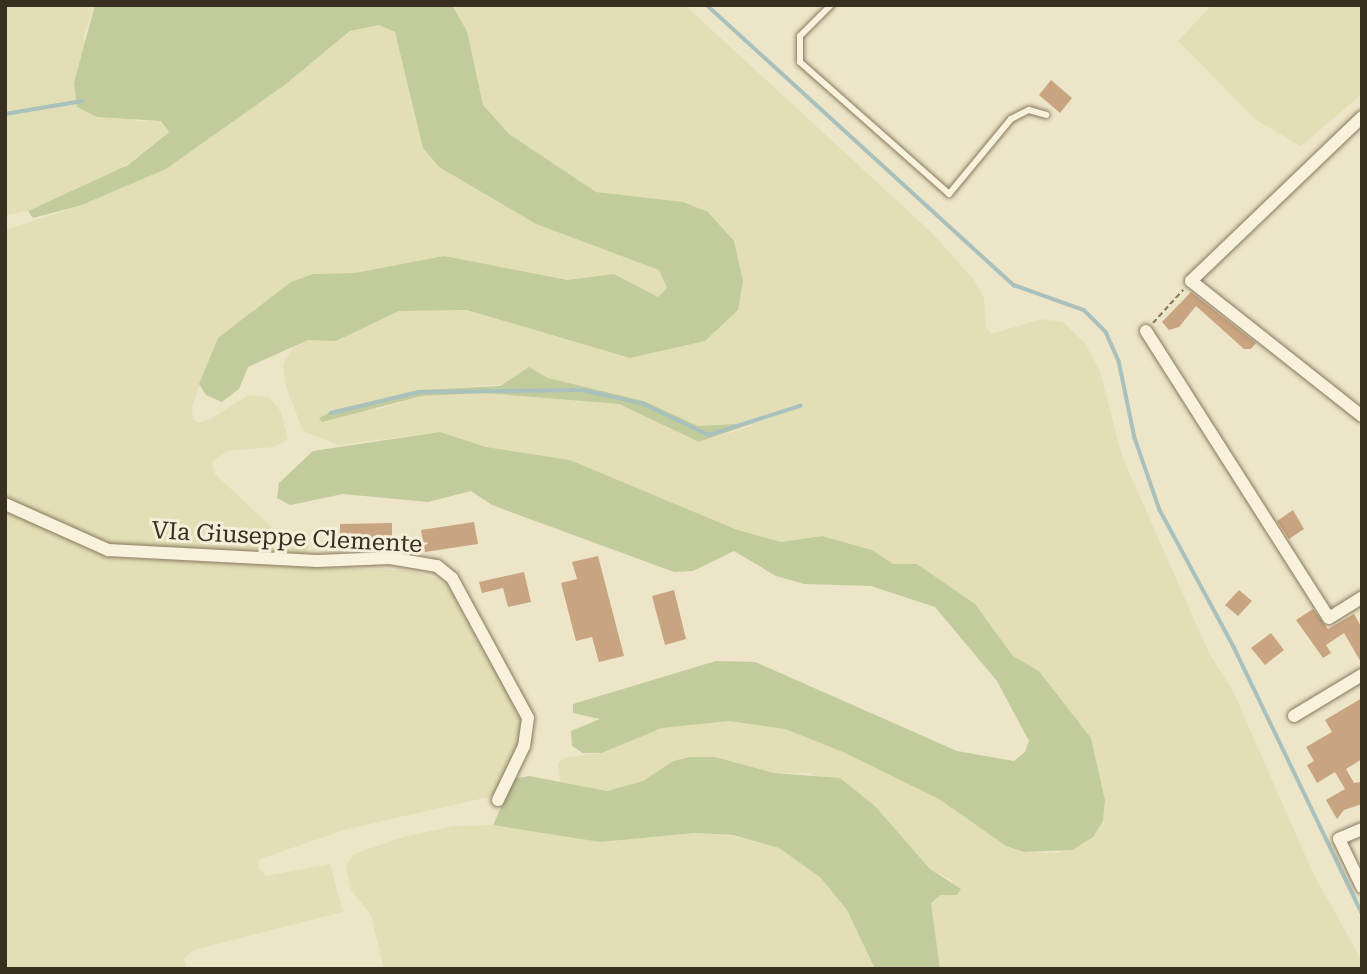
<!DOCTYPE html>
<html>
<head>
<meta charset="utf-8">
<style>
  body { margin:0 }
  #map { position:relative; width:1367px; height:974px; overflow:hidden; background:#ede5c8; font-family:"Roboto Serif",serif }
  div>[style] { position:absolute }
  .farmland>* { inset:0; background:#e2dfb6 }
  .green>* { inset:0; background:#c2cb9c }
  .stream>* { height:3.5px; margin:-1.75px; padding:0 1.75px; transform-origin:1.75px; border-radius:1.75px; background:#a9c1bc }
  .building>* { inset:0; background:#c9a480 }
  .path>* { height:2px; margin-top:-1px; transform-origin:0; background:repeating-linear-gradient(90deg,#88785e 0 5px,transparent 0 8.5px) }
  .roads { filter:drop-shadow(0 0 2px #88785e) drop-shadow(0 0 2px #88785e) }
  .service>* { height:6px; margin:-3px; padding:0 3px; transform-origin:3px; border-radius:3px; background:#f8f1db }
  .minor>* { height:12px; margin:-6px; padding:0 6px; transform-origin:6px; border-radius:6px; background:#f8f1db }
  span { translate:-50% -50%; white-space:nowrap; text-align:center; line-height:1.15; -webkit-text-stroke:6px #f5eed8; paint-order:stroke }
  .street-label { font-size:24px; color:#392f21 }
  .frame { position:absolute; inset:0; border:7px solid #392f21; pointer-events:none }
</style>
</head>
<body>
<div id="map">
  <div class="farmland">
    <div style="clip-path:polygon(5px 5px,95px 5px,83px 37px,136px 121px,161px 121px,169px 131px,128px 164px,100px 179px,28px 211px,5px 215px)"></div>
    <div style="clip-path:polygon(evenodd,452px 5px,685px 5px,932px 233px,974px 280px,984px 298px,986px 326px,991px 334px,1042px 319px,1063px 322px,1085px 343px,1100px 372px,1122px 456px,1209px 653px,1233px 691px,1313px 873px,1362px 961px,1362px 969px,940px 969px,931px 903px,953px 881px,930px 869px,875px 806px,809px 773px,774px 773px,715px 757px,690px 757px,673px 761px,643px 781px,607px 791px,560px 783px,558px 763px,567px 757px,603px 753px,662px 728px,729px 721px,785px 729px,843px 752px,939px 799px,1006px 846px,1024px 852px,1059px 853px,1093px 837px,1103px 821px,1105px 800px,1091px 738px,1039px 671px,1013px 656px,975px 604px,917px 564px,893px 564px,872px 550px,822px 536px,781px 542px,735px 529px,570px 460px,486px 447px,440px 432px,338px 445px,303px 431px,286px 386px,283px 364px,293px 348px,308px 340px,336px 341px,399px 311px,467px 310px,630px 358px,705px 341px,618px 196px,596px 192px,509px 134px,483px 105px,467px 31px,452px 5px,529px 367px,548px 378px,644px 401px,697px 426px,718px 428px,751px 421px,752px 426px,699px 442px,619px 404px,485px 393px,422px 396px,375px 410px,379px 402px,417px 390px,506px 384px,529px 367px)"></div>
    <div style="clip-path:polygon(1212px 5px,1362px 5px,1362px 94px,1301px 146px,1256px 120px,1178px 41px)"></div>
    <div style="clip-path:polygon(379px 25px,394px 32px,439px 167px,536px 224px,659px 270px,667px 288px,658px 297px,614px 274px,569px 280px,444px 256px,355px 273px,313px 274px,218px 338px,192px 406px,193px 419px,198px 423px,210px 419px,249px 395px,270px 397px,281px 412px,288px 439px,275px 447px,227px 451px,212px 462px,215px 474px,278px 533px,305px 535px,309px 547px,302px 556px,113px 545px,69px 531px,5px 497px,5px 230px,82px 205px,166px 169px,286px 84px,351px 31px)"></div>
    <div style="clip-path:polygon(5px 511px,114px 558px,411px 571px,435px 578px,449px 588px,487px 658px,512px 692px,521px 720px,517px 747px,493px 796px,347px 829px,260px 859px,258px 867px,266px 876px,330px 864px,343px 912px,193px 950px,184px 959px,187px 969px,5px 969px)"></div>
    <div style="clip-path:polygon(493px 825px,600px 842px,695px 833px,733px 836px,779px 848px,820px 877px,847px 910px,875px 969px,384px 969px,371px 915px,351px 890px,346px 865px,354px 854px,403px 837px,454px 826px)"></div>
  </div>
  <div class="green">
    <div style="clip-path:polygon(95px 5px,452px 5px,467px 31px,483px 105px,509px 134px,596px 192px,683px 202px,708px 212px,734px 241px,743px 281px,738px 310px,705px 341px,630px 358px,467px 310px,399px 311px,336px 341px,308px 340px,248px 367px,239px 389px,222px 402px,206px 395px,199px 384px,218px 338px,291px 282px,313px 274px,355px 273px,444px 256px,568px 280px,614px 274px,658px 297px,667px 288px,659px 270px,536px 224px,439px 167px,423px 148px,395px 32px,379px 25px,350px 31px,286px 84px,166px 169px,82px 205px,33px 218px,28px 211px,128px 165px,169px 132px,161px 121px,97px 117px,77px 107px,74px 83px)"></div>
    <div style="clip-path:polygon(529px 367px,548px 378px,644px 401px,698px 426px,754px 423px,699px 442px,619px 404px,485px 393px,422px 396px,322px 422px,319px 418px,332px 411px,417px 390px,500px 386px)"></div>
    <div style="clip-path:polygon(440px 432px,486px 447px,570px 460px,735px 529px,781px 542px,822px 536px,872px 550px,893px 564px,917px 564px,975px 604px,1013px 656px,1039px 671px,1091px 738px,1105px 800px,1103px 821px,1093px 837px,1072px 850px,1024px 852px,1006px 846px,939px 799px,843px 752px,785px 729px,729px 721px,662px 728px,602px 753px,583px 753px,572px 746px,571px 731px,600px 719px,573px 713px,573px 704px,716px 661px,755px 662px,957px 751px,1014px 761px,1025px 752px,1029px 741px,997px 681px,935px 607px,871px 586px,804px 584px,776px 576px,734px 551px,693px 571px,674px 572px,492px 505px,471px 491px,428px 502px,343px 494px,290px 505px,277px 498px,279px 483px,313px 451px)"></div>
    <div style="clip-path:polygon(690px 757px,715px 757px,774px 773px,840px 778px,875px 806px,930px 869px,961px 889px,957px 895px,941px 895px,931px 903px,940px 969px,875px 969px,847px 910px,820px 877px,779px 848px,733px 835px,695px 833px,600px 842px,493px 825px,514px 779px,529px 776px,607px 791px,643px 781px,673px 761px)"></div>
  </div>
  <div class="stream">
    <div style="left:707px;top:5px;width:416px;rotate:42.4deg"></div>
    <div style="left:1014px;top:285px;width:74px;rotate:19.7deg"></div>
    <div style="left:1084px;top:310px;width:31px;rotate:45deg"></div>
    <div style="left:1106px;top:332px;width:32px;rotate:66deg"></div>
    <div style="left:1119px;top:361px;width:79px;rotate:78.3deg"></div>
    <div style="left:1135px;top:438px;width:76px;rotate:70.9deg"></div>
    <div style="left:1160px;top:510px;width:156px;rotate:61.6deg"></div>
    <div style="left:1234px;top:647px;width:295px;rotate:64.3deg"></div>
    <div style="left:5px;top:114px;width:78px;rotate:-9.6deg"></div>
    <div style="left:331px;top:413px;width:91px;rotate:-13.3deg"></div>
    <div style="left:420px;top:392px;width:163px;rotate:-0.7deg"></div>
    <div style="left:583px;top:390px;width:63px;rotate:12.9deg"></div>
    <div style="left:644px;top:404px;width:72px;rotate:25.5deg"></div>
    <div style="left:709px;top:435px;width:96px;rotate:-17.7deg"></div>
  </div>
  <div class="building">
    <div style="clip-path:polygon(1051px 80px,1072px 98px,1060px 113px,1039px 95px)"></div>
    <div style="clip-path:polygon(1191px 292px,1256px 343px,1251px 349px,1244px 349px,1196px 306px,1179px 327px,1169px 330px,1162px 322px)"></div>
    <div style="clip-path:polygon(1293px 510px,1304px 529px,1289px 539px,1277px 521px)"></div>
    <div style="clip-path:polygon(474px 522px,478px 544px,425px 552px,421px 530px)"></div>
    <div style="clip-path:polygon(392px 523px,392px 545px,340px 546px,340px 524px)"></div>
    <div style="clip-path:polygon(598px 556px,624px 656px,599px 662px,592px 637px,576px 641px,561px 583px,577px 579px,572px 562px)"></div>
    <div style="clip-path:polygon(524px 572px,531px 602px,508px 607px,503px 588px,482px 593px,479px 582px)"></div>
    <div style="clip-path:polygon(674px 590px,686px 639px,665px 645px,652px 596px)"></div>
    <div style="clip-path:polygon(1239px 590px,1252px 601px,1238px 616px,1225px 605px)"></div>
    <div style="clip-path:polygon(1313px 609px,1328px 629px,1354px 614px,1362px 628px,1362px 664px,1344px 633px,1326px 645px,1331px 653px,1323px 658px,1296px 620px)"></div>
    <div style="clip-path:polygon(1271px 633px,1284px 650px,1265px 665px,1251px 648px)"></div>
    <div style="clip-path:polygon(1362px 698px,1362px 759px,1346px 769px,1354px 783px,1360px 782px,1362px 804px,1344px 810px,1337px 819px,1326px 800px,1345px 789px,1335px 772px,1317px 783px,1307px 765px,1314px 761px,1306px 747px,1332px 732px,1325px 720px)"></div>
  </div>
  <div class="path">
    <div style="left:1153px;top:323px;width:45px;rotate:-47.7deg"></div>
  </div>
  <div class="roads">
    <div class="service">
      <div style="left:831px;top:5px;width:44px;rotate:135deg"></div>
      <div style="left:800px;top:36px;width:26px;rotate:90deg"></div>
      <div style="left:800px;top:62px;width:199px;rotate:41.5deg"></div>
      <div style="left:949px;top:194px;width:97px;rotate:-50.4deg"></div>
      <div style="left:1011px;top:119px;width:20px;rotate:-27deg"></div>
      <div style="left:1029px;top:110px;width:18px;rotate:16deg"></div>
    </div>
    <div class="minor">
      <div style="left:1362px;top:117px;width:237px;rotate:136.2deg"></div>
      <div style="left:1191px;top:281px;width:218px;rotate:38.3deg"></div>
      <div style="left:1146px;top:331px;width:340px;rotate:57.5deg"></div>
      <div style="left:1329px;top:618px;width:39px;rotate:-32deg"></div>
      <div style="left:5px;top:504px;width:113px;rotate:24.1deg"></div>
      <div style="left:108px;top:550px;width:209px;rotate:3deg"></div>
      <div style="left:317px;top:561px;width:73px;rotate:-2.4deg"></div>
      <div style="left:390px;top:558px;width:48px;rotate:9.7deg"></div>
      <div style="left:437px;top:566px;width:19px;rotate:39deg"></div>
      <div style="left:452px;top:578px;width:159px;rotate:61.5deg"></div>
      <div style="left:528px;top:718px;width:28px;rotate:98deg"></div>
      <div style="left:524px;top:746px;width:60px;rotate:115.7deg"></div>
      <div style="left:1294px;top:716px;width:79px;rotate:-31.1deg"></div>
      <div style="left:1362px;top:829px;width:25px;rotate:157deg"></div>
      <div style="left:1339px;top:839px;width:53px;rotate:64.4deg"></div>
    </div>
  </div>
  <div class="street-label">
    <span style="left:287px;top:538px;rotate:3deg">VIa Giuseppe Clemente</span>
  </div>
  <div class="frame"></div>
</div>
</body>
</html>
